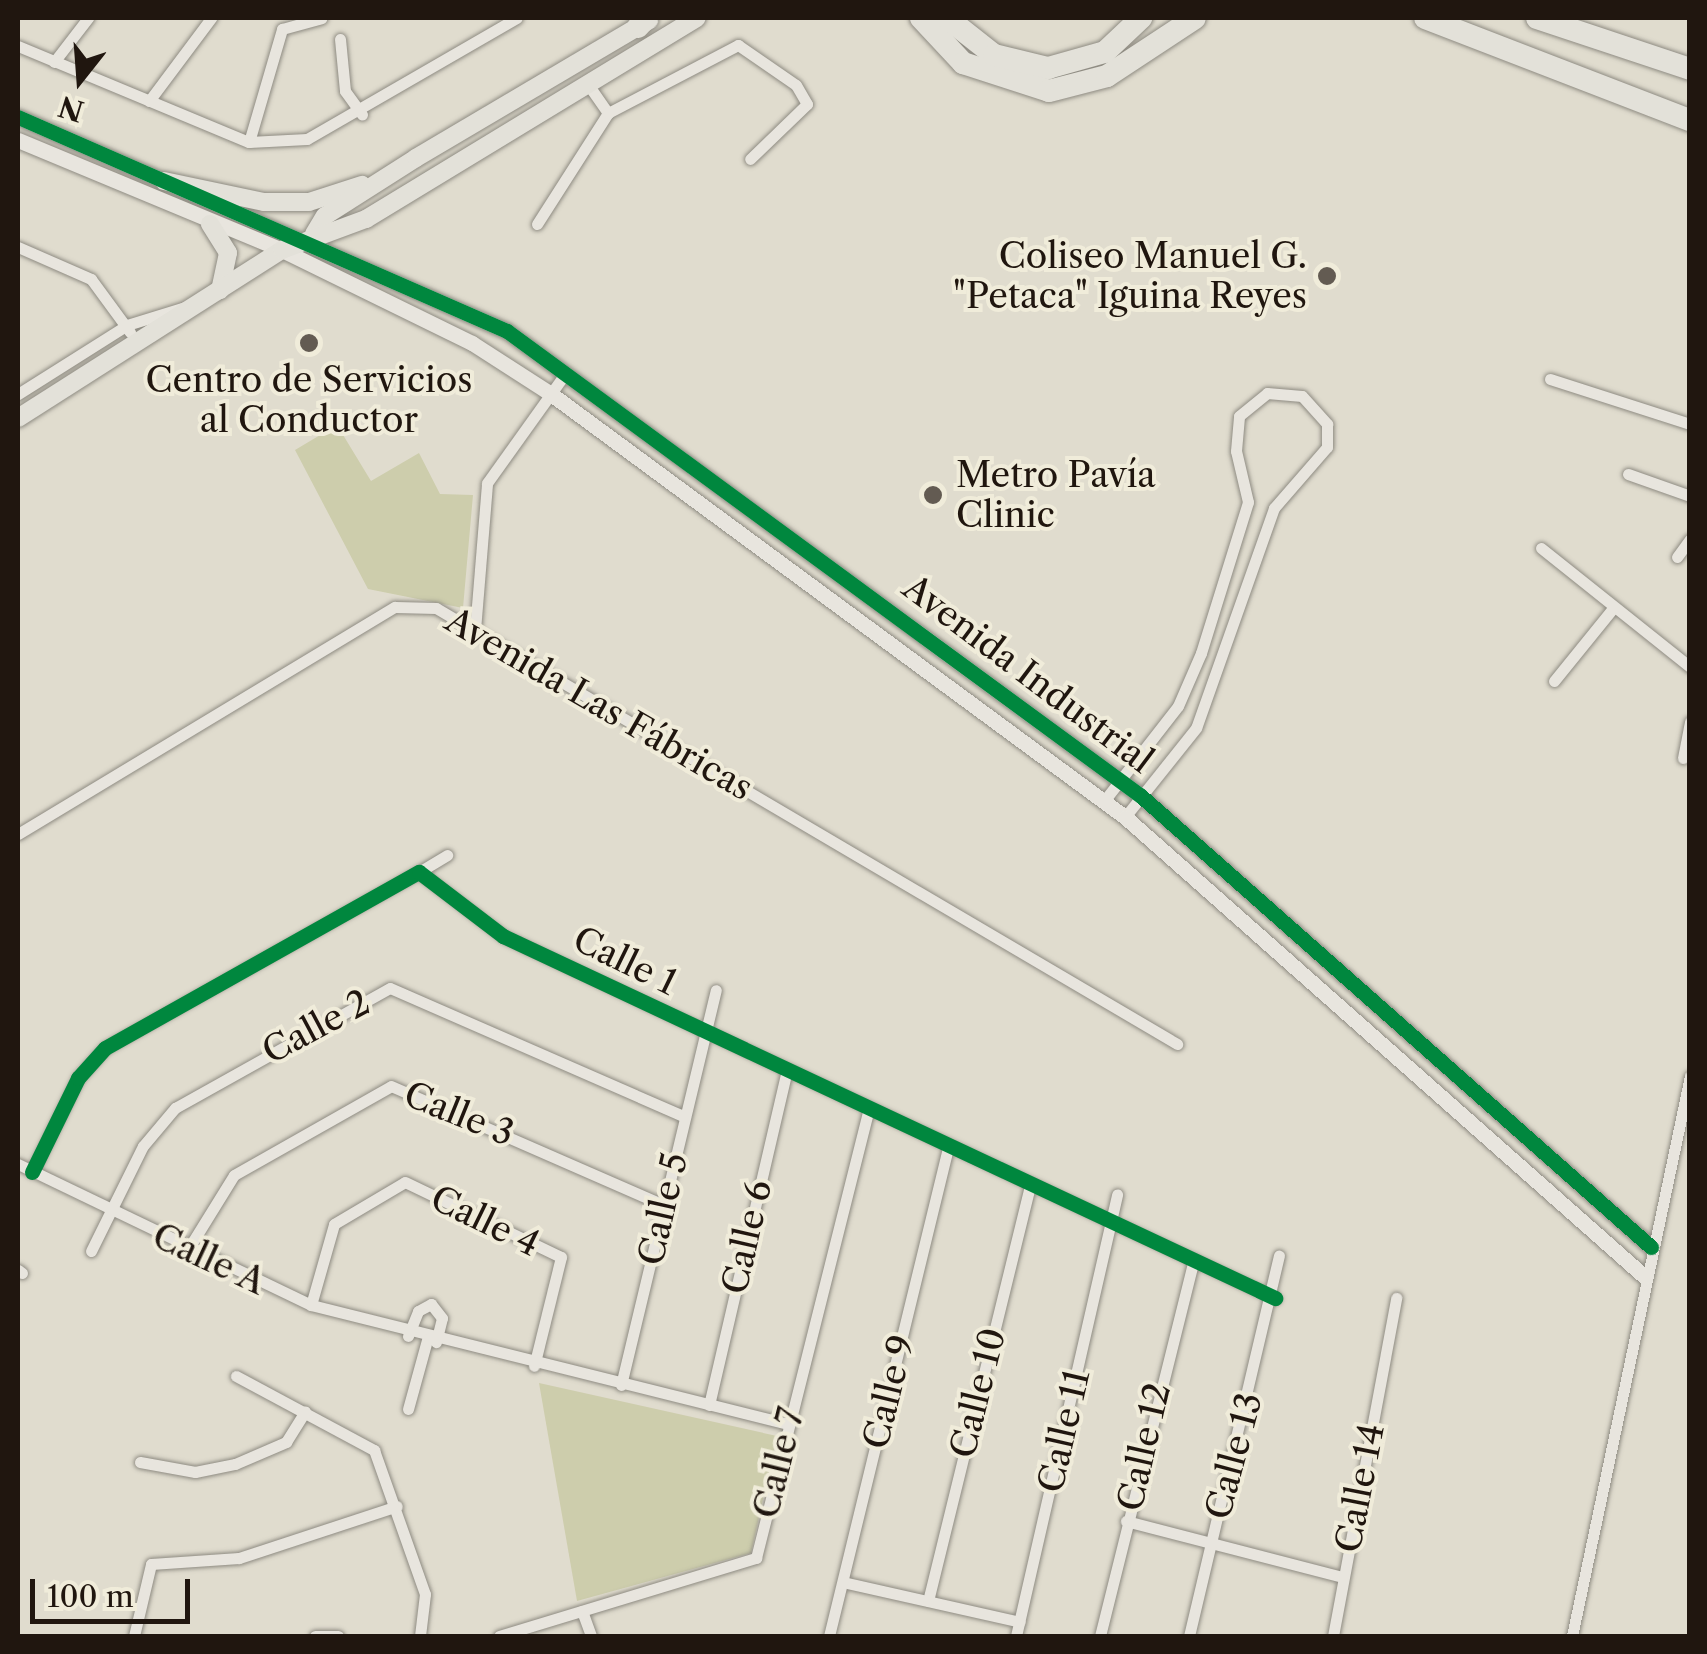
<!DOCTYPE html>
<html>
<head>
<meta charset="utf-8">
<style>
  body { margin:0 }
  #map { position:relative; width:1707px; height:1654px; overflow:hidden; background:#e0dcce; font-family:"Libre Caslon Text",serif }
  div>[style] { position:absolute }
  .green>* { inset:0; background:#cdcdac }
  .roads { filter:drop-shadow(0 0 2px #8e8b82) drop-shadow(0 0 2px #8e8b82) }
  .minor>* { height:11px; margin:-5.5px; padding:0 5.5px; transform-origin:5.5px; border-radius:5.5px; background:#e8e5de }
  .tertiary>* { height:15px; margin:-7.5px; padding:0 7.5px; transform-origin:7.5px; border-radius:7.5px; background:#e8e5de }
  .primary>* { height:18px; margin:-9px; padding:0 9px; transform-origin:9px; border-radius:9px; background:#e3e1d9 }
  .motorway>* { height:22px; margin:-11px; padding:0 11px; transform-origin:11px; border-radius:11px; background:#e3e1d9 }
  .cycleway>* { height:15px; margin:-7.5px; padding:0 7.5px; transform-origin:7.5px; border-radius:7.5px; background:#00873e }
  .dots>* { width:28px; height:28px; translate:-50% -50%; box-sizing:border-box; border:5px solid #f0ecda; border-radius:50% }
  span { translate:-50% -50%; white-space:nowrap; text-align:center; line-height:1.15; -webkit-text-stroke:8px #f0ecda; paint-order:stroke }
  .poi-label { font-size:35px; color:#20160f }
  .right { translate:-100% -50%; text-align:right }
  .left { translate:0 -50%; text-align:left }
  .street-label { font-size:35px; color:#20160f }
  .frame { position:absolute; inset:0; border:20px solid #20160f; pointer-events:none }
  .north { position:absolute; left:30px; top:30px; width:100px; height:100px; -webkit-text-stroke:8px #f0ecda; paint-order:stroke; rotate:197deg; font-size:28px; font-weight:700; line-height:40px; text-align:center; color:#20160f }
  .north::after { content:''; display:block; margin:auto; width:35px; height:45px; background:#20160f; clip-path:polygon(50% 0,100% 100%,50% 72%,0 100%) }
  .scale { position:absolute; left:30px; top:1579px; width:160px; height:45px; box-sizing:border-box; border:5px solid #20160f; border-top:0; padding-left:12px; font-size:30px; line-height:35px; white-space:nowrap; color:#20160f; -webkit-text-stroke:8px #f0ecda; paint-order:stroke }
</style>
</head>
<body>
<div id="map">
  <div class="green">
    <div style="clip-path:polygon(337px 425px,371px 481px,419px 453px,440px 494px,473px 495px,463px 608px,368px 589px,295px 450px)"></div>
    <div style="clip-path:polygon(539px 1383px,777px 1436px,751px 1553px,577px 1601px)"></div>
  </div>
  <div class="roads">
    <div class="minor">
      <div style="left:340px;top:39px;width:52px;rotate:84.5deg"></div>
      <div style="left:345px;top:91px;width:29px;rotate:54deg"></div>
      <div style="left:18px;top:46px;width:250px;rotate:22.6deg"></div>
      <div style="left:249px;top:142px;width:58px;rotate:-3deg"></div>
      <div style="left:307px;top:139px;width:242px;rotate:-30deg"></div>
      <div style="left:54px;top:62px;width:56px;rotate:-52.3deg"></div>
      <div style="left:587px;top:83px;width:37px;rotate:55deg"></div>
      <div style="left:149px;top:101px;width:104px;rotate:-53.2deg"></div>
      <div style="left:249px;top:142px;width:118px;rotate:-73.7deg"></div>
      <div style="left:282px;top:29px;width:41px;rotate:-15.4deg"></div>
      <div style="left:537px;top:224px;width:132px;rotate:-57.4deg"></div>
      <div style="left:608px;top:113px;width:147px;rotate:-27.6deg"></div>
      <div style="left:738px;top:45px;width:70px;rotate:34.6deg"></div>
      <div style="left:796px;top:85px;width:22px;rotate:60deg"></div>
      <div style="left:807px;top:104px;width:79px;rotate:136deg"></div>
      <div style="left:18px;top:247px;width:80px;rotate:23.7deg"></div>
      <div style="left:91px;top:279px;width:66px;rotate:53.7deg"></div>
      <div style="left:1550px;top:379px;width:147px;rotate:17.8deg"></div>
      <div style="left:18px;top:394px;width:129px;rotate:-32.3deg"></div>
      <div style="left:127px;top:325px;width:61px;rotate:-17.2deg"></div>
      <div style="left:1628px;top:474px;width:66px;rotate:19.5deg"></div>
      <div style="left:1541px;top:548px;width:191px;rotate:38.6deg"></div>
      <div style="left:1677px;top:557px;width:22px;rotate:-54deg"></div>
      <div style="left:475px;top:630px;width:147px;rotate:-85.3deg"></div>
      <div style="left:487px;top:483px;width:134px;rotate:-54.4deg"></div>
      <div style="left:1554px;top:681px;width:95px;rotate:-51deg"></div>
      <div style="left:1683px;top:758px;width:37px;rotate:-79deg"></div>
      <div style="left:1104px;top:801px;width:120px;rotate:-52.1deg"></div>
      <div style="left:1178px;top:706px;width:58px;rotate:-66.5deg"></div>
      <div style="left:1201px;top:653px;width:158px;rotate:-72.7deg"></div>
      <div style="left:1248px;top:502px;width:52px;rotate:-103.2deg"></div>
      <div style="left:1236px;top:451px;width:35px;rotate:-85deg"></div>
      <div style="left:1239px;top:416px;width:36px;rotate:-39deg"></div>
      <div style="left:1267px;top:393px;width:35px;rotate:5deg"></div>
      <div style="left:1302px;top:396px;width:38px;rotate:48deg"></div>
      <div style="left:1327px;top:424px;width:23px;rotate:90deg"></div>
      <div style="left:1327px;top:447px;width:81px;rotate:131deg"></div>
      <div style="left:1274px;top:508px;width:233px;rotate:109.5deg"></div>
      <div style="left:1196px;top:728px;width:114px;rotate:128.6deg"></div>
      <div style="left:18px;top:834px;width:440px;rotate:-31.1deg"></div>
      <div style="left:395px;top:607px;width:41px;rotate:1.4deg"></div>
      <div style="left:436px;top:608px;width:860px;rotate:30.47deg"></div>
      <div style="left:419px;top:872px;width:33px;rotate:-31deg"></div>
      <div style="left:18px;top:1164px;width:325px;rotate:25.7deg"></div>
      <div style="left:311px;top:1305px;width:492px;rotate:14deg"></div>
      <div style="left:32px;top:1172px;width:105px;rotate:-63.9deg"></div>
      <div style="left:78px;top:1078px;width:40px;rotate:-48deg"></div>
      <div style="left:105px;top:1048px;width:360px;rotate:-29.3deg"></div>
      <div style="left:419px;top:872px;width:106px;rotate:37.3deg"></div>
      <div style="left:503px;top:936px;width:853px;rotate:25.12deg"></div>
      <div style="left:91px;top:1251px;width:117px;rotate:-63.7deg"></div>
      <div style="left:143px;top:1146px;width:50px;rotate:-49.9deg"></div>
      <div style="left:175px;top:1108px;width:246px;rotate:-29.2deg"></div>
      <div style="left:390px;top:988px;width:322px;rotate:23.6deg"></div>
      <div style="left:187px;top:1251px;width:89px;rotate:-58.3deg"></div>
      <div style="left:234px;top:1175px;width:180px;rotate:-29.5deg"></div>
      <div style="left:391px;top:1086px;width:297px;rotate:23.6deg"></div>
      <div style="left:18px;top:1270px;width:5px;rotate:37deg"></div>
      <div style="left:311px;top:1305px;width:84px;rotate:-74.1deg"></div>
      <div style="left:334px;top:1224px;width:82px;rotate:-30.6deg"></div>
      <div style="left:405px;top:1182px;width:173px;rotate:25.7deg"></div>
      <div style="left:561px;top:1257px;width:112px;rotate:103.9deg"></div>
      <div style="left:408px;top:1336px;width:27px;rotate:-68deg"></div>
      <div style="left:418px;top:1311px;width:15px;rotate:-28deg"></div>
      <div style="left:431px;top:1304px;width:18px;rotate:52deg"></div>
      <div style="left:442px;top:1318px;width:25px;rotate:104deg"></div>
      <div style="left:236px;top:1376px;width:157px;rotate:28.2deg"></div>
      <div style="left:374px;top:1450px;width:153px;rotate:70.5deg"></div>
      <div style="left:425px;top:1594px;width:42px;rotate:96.8deg"></div>
      <div style="left:621px;top:1385px;width:406px;rotate:-76.5deg"></div>
      <div style="left:709px;top:1405px;width:344px;rotate:-76.9deg"></div>
      <div style="left:408px;top:1409px;width:72px;rotate:-74.6deg"></div>
      <div style="left:140px;top:1462px;width:56px;rotate:10.3deg"></div>
      <div style="left:195px;top:1472px;width:41px;rotate:-11.3deg"></div>
      <div style="left:235px;top:1464px;width:56px;rotate:-23.3deg"></div>
      <div style="left:286px;top:1442px;width:36px;rotate:-58deg"></div>
      <div style="left:1126px;top:1521px;width:224px;rotate:14.5deg"></div>
      <div style="left:843px;top:1582px;width:181px;rotate:12.7deg"></div>
      <div style="left:928px;top:1601px;width:427px;rotate:-76.2deg"></div>
      <div style="left:582px;top:1611px;width:27px;rotate:70deg"></div>
      <div style="left:134px;top:1636px;width:74px;rotate:-76.7deg"></div>
      <div style="left:151px;top:1564px;width:88px;rotate:-3.9deg"></div>
      <div style="left:239px;top:1558px;width:166px;rotate:-18.2deg"></div>
      <div style="left:315px;top:1636px;width:23px"></div>
      <div style="left:499px;top:1636px;width:269px;rotate:-16.9deg"></div>
      <div style="left:756px;top:1558px;width:463px;rotate:-75.9deg"></div>
      <div style="left:829px;top:1636px;width:502px;rotate:-76.3deg"></div>
      <div style="left:1016px;top:1636px;width:453px;rotate:-77.1deg"></div>
      <div style="left:1100px;top:1636px;width:388px;rotate:-76deg"></div>
      <div style="left:1189px;top:1636px;width:391px;rotate:-76.7deg"></div>
      <div style="left:1333px;top:1636px;width:344px;rotate:-79.4deg"></div>
      <div style="left:1572px;top:1636px;width:572px;rotate:-78.1deg"></div>
    </div>
    <div class="tertiary">
      <div style="left:18px;top:117px;width:534px;rotate:23.64deg"></div>
      <div style="left:507px;top:331px;width:786px;rotate:36.26deg"></div>
      <div style="left:1141px;top:796px;width:681px;rotate:41.49deg"></div>
      <div style="left:18px;top:140px;width:286px;rotate:22.6deg"></div>
      <div style="left:282px;top:250px;width:212px;rotate:26.1deg"></div>
      <div style="left:472px;top:343px;width:94px;rotate:32.8deg"></div>
      <div style="left:551px;top:394px;width:713px;rotate:36.39deg"></div>
      <div style="left:1125px;top:817px;width:694px;rotate:41.5deg"></div>
    </div>
    <div class="primary">
      <div style="left:164px;top:181px;width:102px;rotate:11.9deg"></div>
      <div style="left:264px;top:202px;width:45px"></div>
      <div style="left:309px;top:202px;width:56px;rotate:-17.8deg"></div>
      <div style="left:210px;top:224px;width:34px;rotate:58deg"></div>
      <div style="left:228px;top:253px;width:38px;rotate:102deg"></div>
      <div style="left:314px;top:234px;width:21px;rotate:-59deg"></div>
      <div style="left:325px;top:216px;width:108px;rotate:-32.5deg"></div>
      <div style="left:416px;top:158px;width:271px;rotate:-30.6deg"></div>
      <div style="left:18px;top:418px;width:313px;rotate:-32.5deg"></div>
      <div style="left:282px;top:250px;width:90px;rotate:-20.3deg"></div>
      <div style="left:366px;top:219px;width:387px;rotate:-31.3deg"></div>
    </div>
    <div class="motorway">
      <div style="left:921px;top:18px;width:62px;rotate:47deg"></div>
      <div style="left:963px;top:63px;width:90px;rotate:18deg"></div>
      <div style="left:1049px;top:91px;width:60px;rotate:-14.5deg"></div>
      <div style="left:1107px;top:76px;width:105px;rotate:-33.4deg"></div>
      <div style="left:947px;top:18px;width:60px;rotate:38.2deg"></div>
      <div style="left:994px;top:55px;width:56px;rotate:13.5deg"></div>
      <div style="left:1048px;top:68px;width:59px;rotate:-15.7deg"></div>
      <div style="left:1105px;top:52px;width:50px;rotate:-43.4deg"></div>
      <div style="left:1425px;top:18px;width:284px;rotate:21.1deg"></div>
      <div style="left:1537px;top:18px;width:161px;rotate:18.4deg"></div>
      <div style="left:638px;top:27px;width:12px;rotate:-48deg"></div>
    </div>
  </div>
  <div class="cycleway">
    <div style="left:18px;top:117px;width:534px;rotate:23.64deg"></div>
    <div style="left:507px;top:331px;width:786px;rotate:36.26deg"></div>
    <div style="left:1141px;top:796px;width:681px;rotate:41.49deg"></div>
    <div style="left:32px;top:1172px;width:105px;rotate:-63.9deg"></div>
    <div style="left:78px;top:1078px;width:40px;rotate:-48deg"></div>
    <div style="left:105px;top:1048px;width:360px;rotate:-29.3deg"></div>
    <div style="left:419px;top:872px;width:106px;rotate:37.3deg"></div>
    <div style="left:503px;top:936px;width:853px;rotate:25.12deg"></div>
  </div>
  <div class="dots">
    <div style="left:1327px;top:276px;background:#635b52"></div>
    <div style="left:309px;top:343px;background:#635b52"></div>
    <div style="left:933px;top:495px;background:#635b52"></div>
  </div>
  <div class="poi-label">
    <span class="right" style="left:1307px;top:276px">Coliseo Manuel G.<br>"Petaca" Iguina Reyes</span>
    <span style="left:309px;top:400px">Centro de Servicios<br>al Conductor</span>
    <span class="left" style="left:956px;top:495px">Metro Pavía<br>Clinic</span>
  </div>
  <div class="street-label">
    <span style="left:1028px;top:674px;rotate:37deg">Avenida Industrial</span>
    <span style="left:599px;top:704px;rotate:30deg">Avenida Las Fábricas</span>
    <span style="left:625px;top:961px;rotate:26deg">Calle 1</span>
    <span style="left:316px;top:1027px;rotate:-28deg">Calle 2</span>
    <span style="left:459px;top:1114px;rotate:22deg">Calle 3</span>
    <span style="left:663px;top:1209px;rotate:-77deg">Calle 5</span>
    <span style="left:485px;top:1221px;rotate:26deg">Calle 4</span>
    <span style="left:747px;top:1237px;rotate:-77deg">Calle 6</span>
    <span style="left:209px;top:1259px;rotate:25deg">Calle A</span>
    <span style="left:889px;top:1392px;rotate:-76deg">Calle 9</span>
    <span style="left:978px;top:1393px;rotate:-76deg">Calle 10</span>
    <span style="left:1064px;top:1431px;rotate:-77deg">Calle 11</span>
    <span style="left:1144px;top:1447px;rotate:-77deg">Calle 12</span>
    <span style="left:1234px;top:1456px;rotate:-75deg">Calle 13</span>
    <span style="left:779px;top:1463px;rotate:-76deg">Calle 7</span>
    <span style="left:1360px;top:1488px;rotate:-79deg">Calle 14</span>
  </div>
  <div class="frame"></div>
  <div class="north">N</div>
  <div class="scale">100 m</div>
</div>
</body>
</html>
